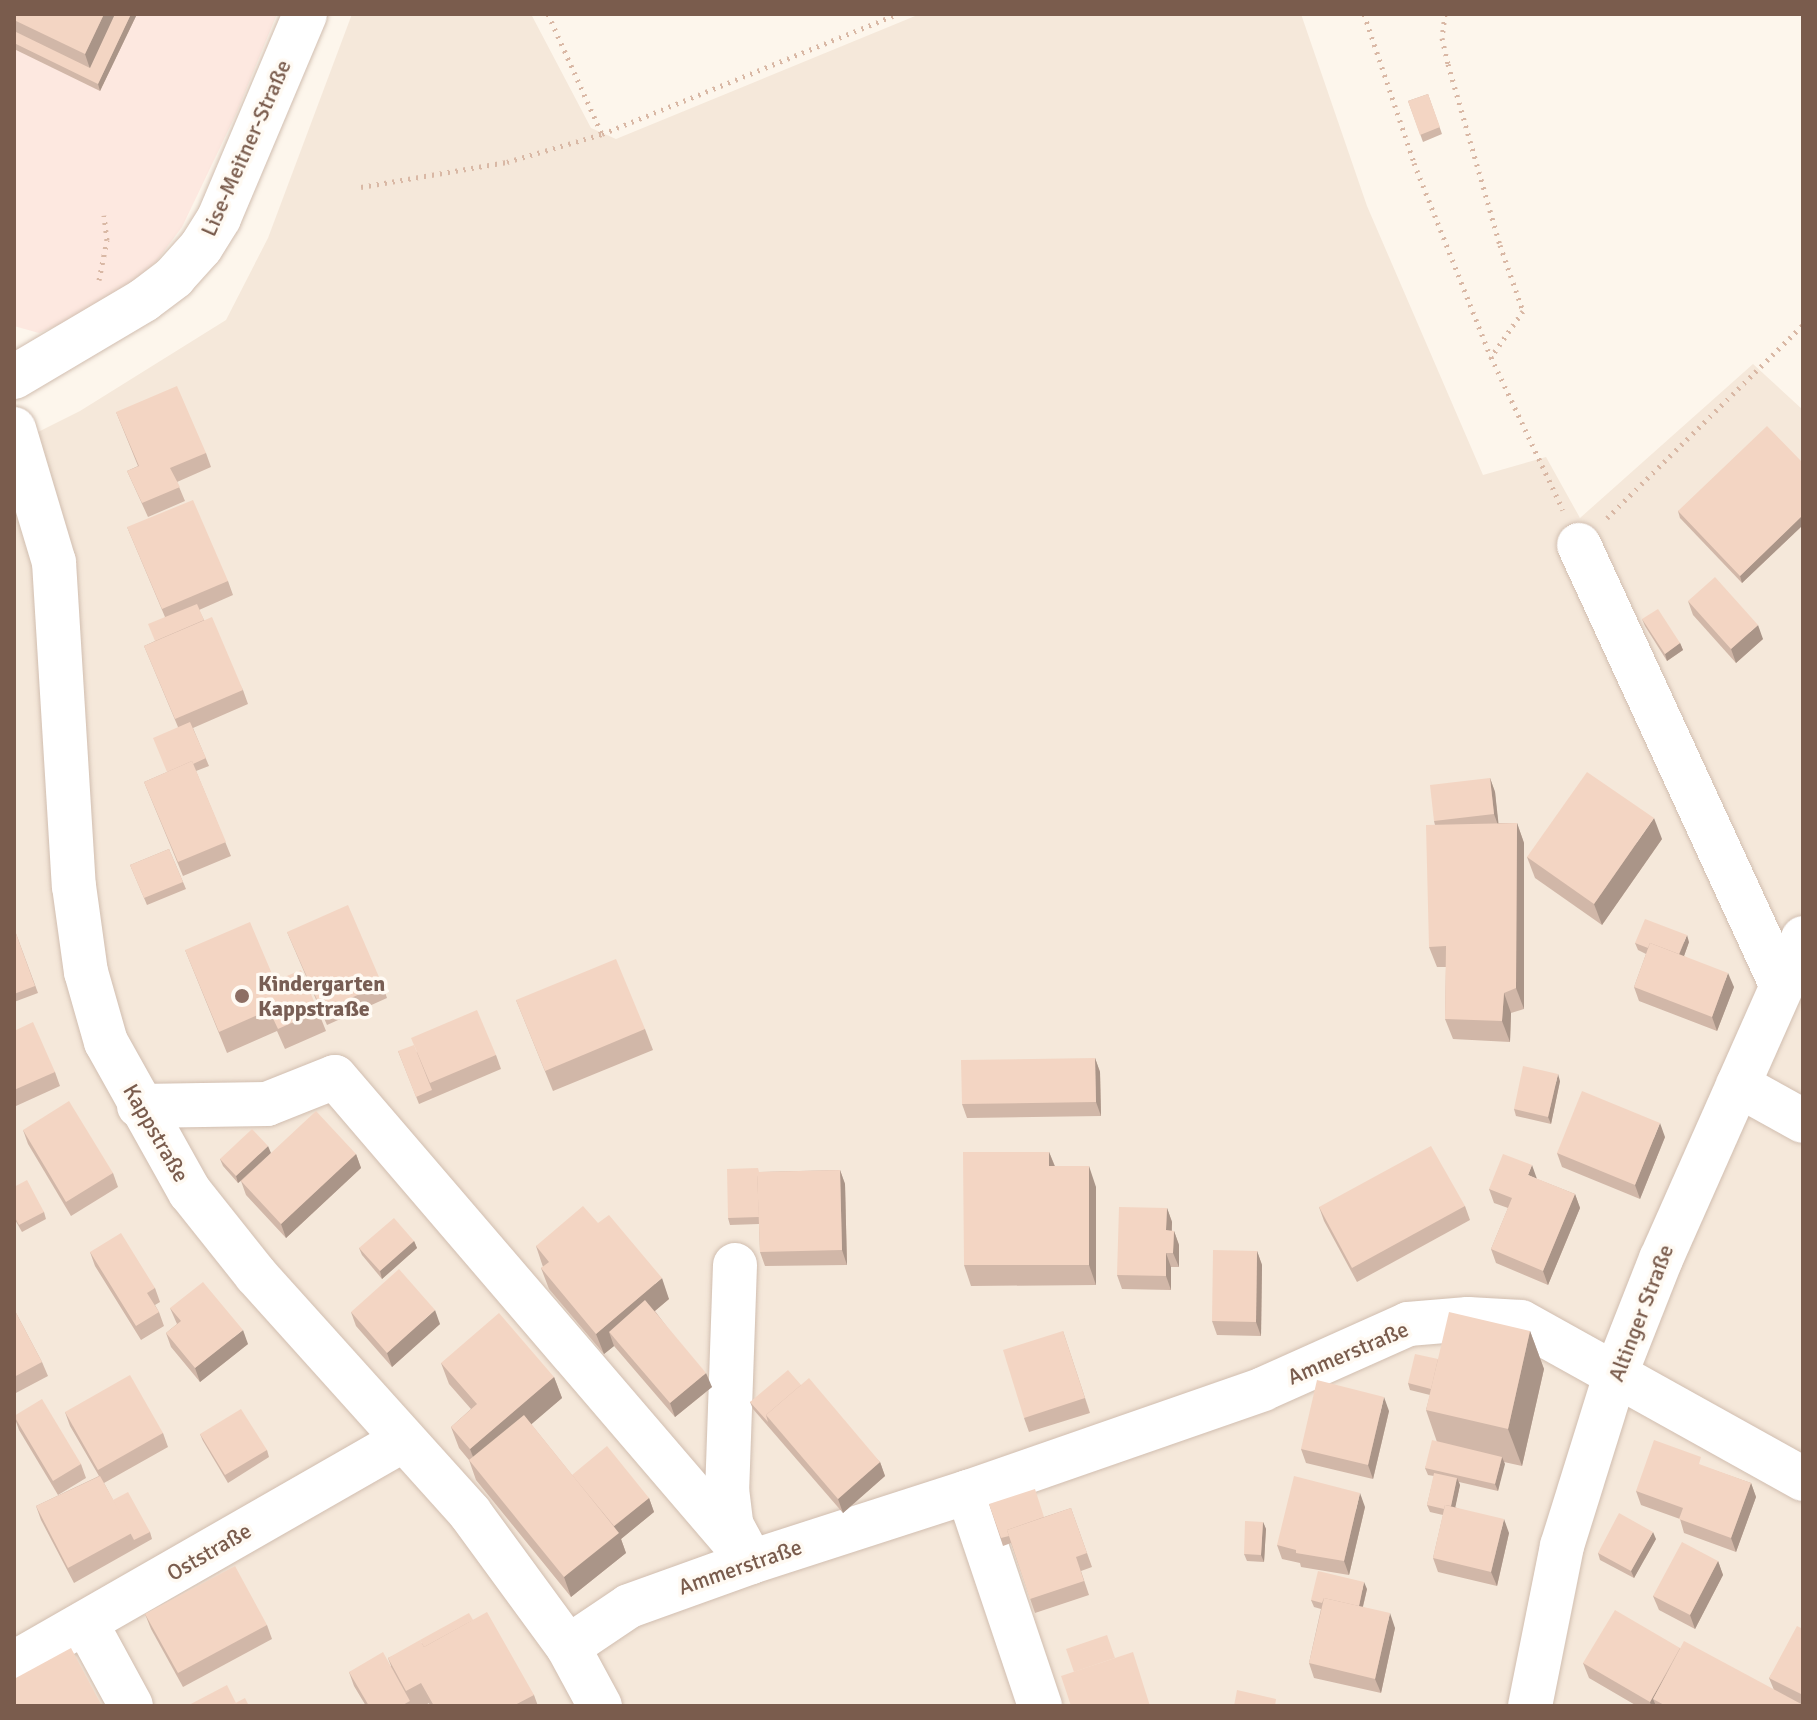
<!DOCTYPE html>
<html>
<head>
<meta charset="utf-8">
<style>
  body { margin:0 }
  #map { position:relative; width:1817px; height:1720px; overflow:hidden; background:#fdf6ec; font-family:Signika,sans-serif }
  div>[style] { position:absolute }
  .residential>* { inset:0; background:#f5e8da }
  .commercial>* { inset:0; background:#fde8e0 }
  .path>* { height:5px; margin-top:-2.5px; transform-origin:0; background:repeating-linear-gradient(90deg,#d9b8a5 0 2px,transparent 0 8px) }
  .roads { filter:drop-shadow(0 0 2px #d1beb0) drop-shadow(0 0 2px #d1beb0) }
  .minor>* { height:44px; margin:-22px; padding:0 22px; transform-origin:22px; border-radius:22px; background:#fff }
  .wall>* { inset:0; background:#d1b7a8 }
  .shaded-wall>* { inset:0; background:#aa9588 }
  .building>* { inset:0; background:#f3d5c3 }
  .dots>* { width:22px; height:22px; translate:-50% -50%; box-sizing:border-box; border:4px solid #fffaf3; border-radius:50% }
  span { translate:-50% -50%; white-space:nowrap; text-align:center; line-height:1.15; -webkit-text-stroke:7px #fffaf3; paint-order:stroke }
  .street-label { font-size:22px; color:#7a5c4d }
  .education-label { font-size:22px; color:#785e54; font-weight:700 }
  .left { translate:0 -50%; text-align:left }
  .frame { position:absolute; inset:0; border:16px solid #7a5c4d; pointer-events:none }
</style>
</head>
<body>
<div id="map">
  <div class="residential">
    <div style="clip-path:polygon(352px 14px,531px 14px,591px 128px,616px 139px,920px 14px,1301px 14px,1367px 206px,1483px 475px,1546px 457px,1580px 518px,1753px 364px,1803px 410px,1803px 1706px,14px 1706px,14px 444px,80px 411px,226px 320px,268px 238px)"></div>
  </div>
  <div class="commercial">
    <div style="clip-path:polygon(14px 14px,277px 14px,237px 112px,182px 227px,156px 262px,124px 291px,93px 311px,39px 333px,14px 326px)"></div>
  </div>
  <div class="path">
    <div style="left:548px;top:14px;width:132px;rotate:65.8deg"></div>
    <div style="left:1364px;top:14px;width:157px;rotate:71.4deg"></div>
    <div style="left:1414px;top:163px;width:209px;rotate:68.4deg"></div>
    <div style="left:1491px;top:357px;width:169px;rotate:64.8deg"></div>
    <div style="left:1445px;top:14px;width:24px;rotate:97deg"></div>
    <div style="left:1442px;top:38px;width:27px;rotate:77deg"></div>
    <div style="left:1448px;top:64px;width:188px;rotate:74deg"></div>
    <div style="left:1500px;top:245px;width:70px;rotate:70.8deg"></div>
    <div style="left:1523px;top:311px;width:56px;rotate:124.8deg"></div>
    <div style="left:361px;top:187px;width:148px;rotate:-9.7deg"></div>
    <div style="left:507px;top:162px;width:99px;rotate:-16.4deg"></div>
    <div style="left:602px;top:134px;width:319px;rotate:-22.1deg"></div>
    <div style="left:99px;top:280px;width:41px;rotate:-78.7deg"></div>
    <div style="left:107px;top:240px;width:25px;rotate:-97deg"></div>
    <div style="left:1607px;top:518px;width:275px;rotate:-44.6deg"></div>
  </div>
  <div class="roads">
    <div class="minor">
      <div style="left:14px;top:377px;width:151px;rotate:-30.6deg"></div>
      <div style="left:144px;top:300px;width:38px;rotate:-37deg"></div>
      <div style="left:174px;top:277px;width:40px;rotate:-48deg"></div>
      <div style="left:201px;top:247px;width:34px;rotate:-58deg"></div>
      <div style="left:219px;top:218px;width:221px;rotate:-67.1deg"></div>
      <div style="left:14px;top:429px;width:139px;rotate:73.3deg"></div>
      <div style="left:54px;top:562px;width:325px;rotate:86.5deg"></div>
      <div style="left:74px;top:886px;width:87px;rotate:82.1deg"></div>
      <div style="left:86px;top:972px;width:73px;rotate:74.1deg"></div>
      <div style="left:106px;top:1042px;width:172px;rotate:60.8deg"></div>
      <div style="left:190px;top:1192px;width:106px;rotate:51.5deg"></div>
      <div style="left:256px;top:1275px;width:320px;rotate:48deg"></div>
      <div style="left:470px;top:1513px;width:166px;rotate:53.8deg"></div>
      <div style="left:568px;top:1647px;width:67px;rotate:61.5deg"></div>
      <div style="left:1579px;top:545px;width:483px;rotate:65.3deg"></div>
      <div style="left:1738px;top:1085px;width:74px;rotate:29deg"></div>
      <div style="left:139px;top:1106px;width:128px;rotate:-0.9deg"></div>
      <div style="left:267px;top:1104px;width:73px;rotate:-21.7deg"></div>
      <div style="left:335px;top:1077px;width:639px;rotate:49.38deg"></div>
      <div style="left:735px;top:1265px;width:224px;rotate:92deg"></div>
      <div style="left:727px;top:1489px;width:35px;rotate:83deg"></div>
      <div style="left:731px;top:1524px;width:24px;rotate:62deg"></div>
      <div style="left:968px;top:1492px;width:226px;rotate:71.4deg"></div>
      <div style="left:86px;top:1623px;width:94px;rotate:61.5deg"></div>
      <div style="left:568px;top:1647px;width:73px;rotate:-33.9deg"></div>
      <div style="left:629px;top:1606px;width:130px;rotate:-19.8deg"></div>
      <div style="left:751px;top:1562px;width:228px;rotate:-17.9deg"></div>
      <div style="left:968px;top:1492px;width:312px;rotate:-19.2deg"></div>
      <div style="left:1263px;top:1389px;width:159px;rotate:-24.1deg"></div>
      <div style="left:1408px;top:1324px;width:60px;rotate:-4.8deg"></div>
      <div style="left:1468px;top:1319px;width:53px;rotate:3.2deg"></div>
      <div style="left:1521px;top:1322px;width:323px;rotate:29.1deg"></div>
      <div style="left:14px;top:1663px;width:448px;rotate:-29.8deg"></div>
      <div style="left:1530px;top:1706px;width:163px;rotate:-78.7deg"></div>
      <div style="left:1562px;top:1546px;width:181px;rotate:-72.7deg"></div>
      <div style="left:1616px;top:1373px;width:123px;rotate:-68.5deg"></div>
      <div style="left:1661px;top:1259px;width:351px;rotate:-66.1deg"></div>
    </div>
  </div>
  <div class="wall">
    <div style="clip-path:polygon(14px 14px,137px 14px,100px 91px,14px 49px)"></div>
    <div style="clip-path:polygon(1428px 94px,1442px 134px,1423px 142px,1408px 101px)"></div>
    <div style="clip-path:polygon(116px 412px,206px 453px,211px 467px,177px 482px,185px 501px,148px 517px,127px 471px,138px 466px)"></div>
    <div style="clip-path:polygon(1803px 463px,1803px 525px,1742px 583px,1680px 518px,1678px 511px)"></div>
    <div style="clip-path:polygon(127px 527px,228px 581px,233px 595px,199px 610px,204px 620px,243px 690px,248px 704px,193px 728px,209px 766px,196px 771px,231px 856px,183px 876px,144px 782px,167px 772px,178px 727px,144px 646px,155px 641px,165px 617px)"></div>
    <div style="clip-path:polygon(1688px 601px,1763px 639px,1736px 663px,1693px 615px)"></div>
    <div style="clip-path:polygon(1642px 619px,1680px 643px,1683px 650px,1667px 661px,1645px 626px)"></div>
    <div style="clip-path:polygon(1490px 778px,1495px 792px,1498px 823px,1517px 823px,1524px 843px,1524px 1009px,1511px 1013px,1510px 1042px,1453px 1039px,1445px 1019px,1446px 967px,1437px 967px,1429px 947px,1435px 825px,1434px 821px)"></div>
    <div style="clip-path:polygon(1662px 839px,1602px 925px,1535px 878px,1527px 857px)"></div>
    <div style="clip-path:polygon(169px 849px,186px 889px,147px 905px,130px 865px)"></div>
    <div style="clip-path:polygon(14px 928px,38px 993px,14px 1002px)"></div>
    <div style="clip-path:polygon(287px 932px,382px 984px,387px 998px,327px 1025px)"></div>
    <div style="clip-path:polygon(1689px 942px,1684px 956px,1734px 987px,1717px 1031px,1639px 1001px,1634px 987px,1646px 954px,1638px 950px,1635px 943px)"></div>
    <div style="clip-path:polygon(185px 950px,275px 981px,318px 1011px,326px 1031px,285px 1049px,277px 1031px,227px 1053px)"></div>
    <div style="clip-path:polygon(516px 1000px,645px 1029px,653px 1050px,553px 1091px)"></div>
    <div style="clip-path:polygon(14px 1031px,55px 1072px,60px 1086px,16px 1106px,14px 1101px)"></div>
    <div style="clip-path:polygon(398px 1051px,496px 1055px,501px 1069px,419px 1104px)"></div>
    <div style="clip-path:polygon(1095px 1058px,1100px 1072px,1101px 1116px,967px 1118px,962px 1104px)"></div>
    <div style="clip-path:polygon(1560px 1081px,1551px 1124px,1516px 1116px,1514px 1109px)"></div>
    <div style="clip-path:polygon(23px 1130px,113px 1173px,118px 1187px,71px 1216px,28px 1144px)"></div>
    <div style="clip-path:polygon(1665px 1137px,1640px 1199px,1562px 1167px,1557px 1153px)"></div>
    <div style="clip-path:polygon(1049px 1152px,1055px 1166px,1096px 1187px,1096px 1285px,971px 1286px,964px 1265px)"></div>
    <div style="clip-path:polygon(271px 1153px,356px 1154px,361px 1168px,286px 1238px,246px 1195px,241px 1181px,238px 1183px,223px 1166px,220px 1159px)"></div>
    <div style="clip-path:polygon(840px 1170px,845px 1184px,847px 1265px,765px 1266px,760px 1252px,759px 1224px,730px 1225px,728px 1218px,760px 1172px)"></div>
    <div style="clip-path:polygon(1537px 1179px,1575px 1194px,1580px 1208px,1548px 1285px,1496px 1263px,1491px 1249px,1508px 1208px,1494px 1203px,1489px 1189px)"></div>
    <div style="clip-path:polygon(14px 1187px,44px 1212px,46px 1219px,22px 1232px,14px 1218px)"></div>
    <div style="clip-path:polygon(1465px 1206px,1470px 1220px,1357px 1282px,1324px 1221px,1319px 1207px)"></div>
    <div style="clip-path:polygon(1167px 1208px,1172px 1222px,1172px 1231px,1174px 1231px,1179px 1245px,1179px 1267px,1171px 1267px,1171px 1290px,1122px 1289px,1117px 1275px)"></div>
    <div style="clip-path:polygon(598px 1223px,669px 1299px,655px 1311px,712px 1387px,675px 1417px,614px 1346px,604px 1354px,549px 1289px,541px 1268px,543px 1267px,536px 1246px)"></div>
    <div style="clip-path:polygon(414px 1241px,417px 1248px,382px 1279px,362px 1255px,359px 1248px)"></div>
    <div style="clip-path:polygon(1257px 1251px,1262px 1265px,1261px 1336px,1217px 1335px,1212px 1321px)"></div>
    <div style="clip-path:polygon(90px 1252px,155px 1288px,160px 1302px,155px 1305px,159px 1312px,164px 1326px,141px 1340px,95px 1266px)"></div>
    <div style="clip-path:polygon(170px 1308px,248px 1344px,200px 1382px,171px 1347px,166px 1333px,177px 1324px)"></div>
    <div style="clip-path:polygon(14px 1309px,42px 1362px,48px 1376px,14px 1394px)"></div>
    <div style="clip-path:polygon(351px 1312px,440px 1324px,392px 1367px,356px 1326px)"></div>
    <div style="clip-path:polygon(1063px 1331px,1090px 1413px,1029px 1432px,1024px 1418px)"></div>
    <div style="clip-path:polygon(1530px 1331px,1544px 1369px,1522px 1466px,1504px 1462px,1498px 1491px,1459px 1482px,1460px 1485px,1455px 1507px,1509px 1533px,1497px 1586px,1438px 1572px,1433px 1558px,1443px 1515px,1430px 1512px,1427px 1505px,1434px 1476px,1428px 1475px,1425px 1468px,1437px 1442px,1426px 1410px,1430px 1395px,1410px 1390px,1408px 1383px,1438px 1359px)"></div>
    <div style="clip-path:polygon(441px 1363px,554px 1377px,562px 1398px,531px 1424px,572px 1475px,649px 1498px,654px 1512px,621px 1539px,626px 1553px,571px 1597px,476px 1480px,469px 1460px,459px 1448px,451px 1427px,471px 1409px,449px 1384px)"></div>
    <div style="clip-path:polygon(801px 1385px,880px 1462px,885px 1476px,843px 1513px,753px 1409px,750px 1402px)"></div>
    <div style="clip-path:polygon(1389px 1411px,1373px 1479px,1306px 1463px,1301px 1449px)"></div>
    <div style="clip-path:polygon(65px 1412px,163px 1433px,168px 1447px,104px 1483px,113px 1500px,150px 1532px,152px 1539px,74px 1583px,41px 1520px,36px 1506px,99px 1476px,70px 1426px)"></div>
    <div style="clip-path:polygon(14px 1416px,81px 1464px,86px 1478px,58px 1495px,19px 1430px)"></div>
    <div style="clip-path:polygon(200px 1434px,267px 1450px,269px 1457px,228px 1483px,203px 1441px)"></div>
    <div style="clip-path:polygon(1705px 1467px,1751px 1483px,1756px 1497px,1736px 1552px,1684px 1533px,1680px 1519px,1641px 1505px,1636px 1491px)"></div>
    <div style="clip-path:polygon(989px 1504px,1044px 1517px,1071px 1508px,1092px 1567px,1081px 1571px,1089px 1595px,1035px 1613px,1011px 1543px,1003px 1546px)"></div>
    <div style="clip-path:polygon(1365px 1507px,1349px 1575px,1301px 1567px,1300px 1563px,1282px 1559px,1277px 1545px)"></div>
    <div style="clip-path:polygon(1263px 1522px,1266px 1529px,1264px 1562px,1247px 1561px,1244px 1554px)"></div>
    <div style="clip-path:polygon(1656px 1539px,1634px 1578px,1600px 1560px,1598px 1553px)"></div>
    <div style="clip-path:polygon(1718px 1561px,1723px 1575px,1695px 1629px,1659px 1610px,1653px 1596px)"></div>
    <div style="clip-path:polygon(1367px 1589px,1363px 1607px,1395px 1628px,1381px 1693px,1314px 1678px,1309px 1663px,1321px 1609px,1314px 1607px,1311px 1600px)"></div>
    <div style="clip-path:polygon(145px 1614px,267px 1625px,272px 1639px,183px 1687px,151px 1629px)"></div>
    <div style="clip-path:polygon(473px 1620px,534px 1695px,538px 1706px,430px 1706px,429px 1703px,424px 1706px,366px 1706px,354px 1686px,349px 1672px,391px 1666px,388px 1658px)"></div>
    <div style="clip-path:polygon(1803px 1629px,1803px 1706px,1637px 1706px,1589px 1678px,1583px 1663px,1680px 1648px,1774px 1690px,1769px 1678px)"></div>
  </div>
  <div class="shaded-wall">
    <div style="clip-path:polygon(104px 14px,122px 14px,92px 75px,85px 54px)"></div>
    <div style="clip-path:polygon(131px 14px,137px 14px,100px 91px,98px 84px)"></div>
    <div style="clip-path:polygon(1803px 515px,1803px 525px,1742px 583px,1740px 576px)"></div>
    <div style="clip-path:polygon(1758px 625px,1763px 639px,1736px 663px,1731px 649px)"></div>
    <div style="clip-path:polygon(1680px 643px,1683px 650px,1667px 661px,1665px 654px)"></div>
    <div style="clip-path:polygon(1490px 778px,1495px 792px,1499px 828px,1494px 814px)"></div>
    <div style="clip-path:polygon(1654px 818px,1662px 839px,1602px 925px,1594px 904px)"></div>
    <div style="clip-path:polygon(1517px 823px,1524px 843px,1524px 1009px,1516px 988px)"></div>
    <div style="clip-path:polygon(1687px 935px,1689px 942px,1680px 967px,1677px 960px)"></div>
    <div style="clip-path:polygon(1728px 973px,1734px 987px,1717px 1031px,1712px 1017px)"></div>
    <div style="clip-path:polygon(1504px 993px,1511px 1013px,1510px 1042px,1502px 1021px)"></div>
    <div style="clip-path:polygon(1095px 1058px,1100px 1072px,1101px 1116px,1096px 1102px)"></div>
    <div style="clip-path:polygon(1558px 1074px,1560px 1081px,1551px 1124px,1548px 1117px)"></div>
    <div style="clip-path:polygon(1660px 1123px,1665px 1137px,1640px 1199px,1635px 1185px)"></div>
    <div style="clip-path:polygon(268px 1146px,271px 1153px,238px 1183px,236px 1176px)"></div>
    <div style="clip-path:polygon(1049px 1152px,1057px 1172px,1049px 1166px)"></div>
    <div style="clip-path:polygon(356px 1154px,361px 1168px,286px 1238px,281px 1224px)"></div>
    <div style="clip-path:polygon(1532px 1165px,1537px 1179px,1528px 1175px)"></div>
    <div style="clip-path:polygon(1089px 1166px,1096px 1187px,1096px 1285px,1089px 1265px)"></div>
    <div style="clip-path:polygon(840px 1170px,845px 1184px,847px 1265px,842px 1250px)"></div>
    <div style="clip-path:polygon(1575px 1194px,1580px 1208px,1548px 1285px,1543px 1271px)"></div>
    <div style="clip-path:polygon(1167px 1208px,1172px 1222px,1171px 1244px,1166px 1230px)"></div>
    <div style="clip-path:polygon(1174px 1231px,1179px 1245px,1179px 1267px,1173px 1253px)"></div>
    <div style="clip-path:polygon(414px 1241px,417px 1248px,382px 1279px,380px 1271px)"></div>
    <div style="clip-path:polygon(1257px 1251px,1262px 1265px,1261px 1336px,1256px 1322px)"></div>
    <div style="clip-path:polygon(1166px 1253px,1171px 1267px,1171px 1290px,1166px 1276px)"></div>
    <div style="clip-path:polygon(662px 1278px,669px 1299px,618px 1342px,609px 1332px,614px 1346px,604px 1354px,596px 1334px)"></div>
    <div style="clip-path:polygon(435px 1310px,440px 1324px,392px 1367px,387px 1353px)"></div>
    <div style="clip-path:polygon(243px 1330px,248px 1344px,200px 1382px,195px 1368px)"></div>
    <div style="clip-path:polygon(1530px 1331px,1544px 1369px,1522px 1466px,1508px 1429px)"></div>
    <div style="clip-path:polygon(706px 1373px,712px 1387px,675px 1417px,670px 1403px)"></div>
    <div style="clip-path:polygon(554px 1377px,562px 1398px,478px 1470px,470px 1449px)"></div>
    <div style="clip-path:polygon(1384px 1397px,1389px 1411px,1373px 1479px,1368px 1465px)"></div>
    <div style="clip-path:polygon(1502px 1457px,1505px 1464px,1498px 1491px,1495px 1484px)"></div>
    <div style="clip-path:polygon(880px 1462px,885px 1476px,843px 1513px,838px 1499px)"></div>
    <div style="clip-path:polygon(1457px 1478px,1460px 1485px,1453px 1518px,1450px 1511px)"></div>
    <div style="clip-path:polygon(1751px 1483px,1756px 1497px,1736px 1552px,1731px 1538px)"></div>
    <div style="clip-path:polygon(1360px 1493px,1365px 1507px,1349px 1575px,1344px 1561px)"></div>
    <div style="clip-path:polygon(649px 1498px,654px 1512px,621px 1539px,626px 1553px,571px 1597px,564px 1577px,612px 1528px)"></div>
    <div style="clip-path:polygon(1504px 1519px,1509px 1533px,1497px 1586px,1491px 1572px)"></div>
    <div style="clip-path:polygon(1263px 1522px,1266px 1529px,1264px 1562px,1261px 1555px)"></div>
    <div style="clip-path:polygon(1653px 1532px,1656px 1539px,1634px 1578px,1631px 1571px)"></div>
    <div style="clip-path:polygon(1718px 1561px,1723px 1575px,1695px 1629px,1690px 1615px)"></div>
    <div style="clip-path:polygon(1364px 1582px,1367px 1589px,1360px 1618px,1358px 1611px)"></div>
    <div style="clip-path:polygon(1390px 1613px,1395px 1628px,1381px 1693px,1375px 1679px)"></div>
    <div style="clip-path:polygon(1681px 1649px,1653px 1699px,1656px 1706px,1651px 1706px,1650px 1702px)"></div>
  </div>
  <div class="building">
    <div style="clip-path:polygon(14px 14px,104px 14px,85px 54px,14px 20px)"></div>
    <div style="clip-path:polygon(115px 14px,131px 14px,98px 84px,14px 43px,14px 31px,90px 68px)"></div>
    <div style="clip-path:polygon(1428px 94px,1440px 127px,1420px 135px,1408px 101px)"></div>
    <div style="clip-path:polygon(177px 386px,206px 453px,170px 468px,180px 487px,142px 503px,127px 471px,139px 466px,116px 412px)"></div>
    <div style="clip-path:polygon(1767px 426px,1803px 463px,1803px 500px,1801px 502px,1803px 504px,1803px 515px,1740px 576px,1678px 511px)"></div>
    <div style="clip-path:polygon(193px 500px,228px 581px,162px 609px,127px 527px)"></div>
    <div style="clip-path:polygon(1715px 577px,1758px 625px,1731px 649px,1688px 601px)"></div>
    <div style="clip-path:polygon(197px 604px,204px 620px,155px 641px,148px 624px)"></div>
    <div style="clip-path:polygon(1658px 609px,1680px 643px,1665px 654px,1642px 619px)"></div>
    <div style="clip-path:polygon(212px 617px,243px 690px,175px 719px,144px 646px)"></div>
    <div style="clip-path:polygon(190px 722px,206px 758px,193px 764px,192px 761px,167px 772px,153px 738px)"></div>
    <div style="clip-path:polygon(192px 761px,226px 842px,178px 862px,144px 782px)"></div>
    <div style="clip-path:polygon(1587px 772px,1654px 818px,1594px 904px,1527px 857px)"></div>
    <div style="clip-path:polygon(1490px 778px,1494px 814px,1434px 821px,1430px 785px)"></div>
    <div style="clip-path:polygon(1517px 823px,1516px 988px,1504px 993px,1502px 1021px,1445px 1019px,1446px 946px,1429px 947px,1426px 825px)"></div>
    <div style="clip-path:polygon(169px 849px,183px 882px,144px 898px,130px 865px)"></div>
    <div style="clip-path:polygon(348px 905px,382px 984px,322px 1011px,287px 932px)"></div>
    <div style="clip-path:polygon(1645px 919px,1687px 935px,1679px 954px,1650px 943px,1648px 948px,1635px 943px)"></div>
    <div style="clip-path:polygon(250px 922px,275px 981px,301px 970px,318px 1011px,278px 1029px,269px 1010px,219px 1032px,185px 950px)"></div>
    <div style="clip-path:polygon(14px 928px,35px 986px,14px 994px)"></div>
    <div style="clip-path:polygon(1650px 943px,1728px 973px,1712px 1017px,1634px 987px)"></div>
    <div style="clip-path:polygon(616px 959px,645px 1029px,545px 1071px,516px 1000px)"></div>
    <div style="clip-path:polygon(477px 1010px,496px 1055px,430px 1083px,411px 1038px)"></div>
    <div style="clip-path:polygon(33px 1022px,55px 1072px,14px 1090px,14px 1031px)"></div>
    <div style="clip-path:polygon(414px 1045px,432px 1090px,416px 1097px,398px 1051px)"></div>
    <div style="clip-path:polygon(1095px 1058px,1096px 1102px,962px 1104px,961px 1060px)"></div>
    <div style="clip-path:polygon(1523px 1066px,1558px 1074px,1548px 1117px,1514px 1109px)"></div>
    <div style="clip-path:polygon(1582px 1091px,1660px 1123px,1635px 1185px,1557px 1153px)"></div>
    <div style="clip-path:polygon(69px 1101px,113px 1173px,66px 1202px,23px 1130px)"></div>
    <div style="clip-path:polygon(316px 1111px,356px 1154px,281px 1224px,241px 1181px)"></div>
    <div style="clip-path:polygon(252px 1129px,268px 1146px,236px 1176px,220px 1159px)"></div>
    <div style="clip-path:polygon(1431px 1146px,1465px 1206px,1352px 1268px,1319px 1207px)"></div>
    <div style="clip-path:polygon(963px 1152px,1049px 1152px,1049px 1166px,1089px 1166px,1089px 1265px,964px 1265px)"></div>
    <div style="clip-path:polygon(1503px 1154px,1532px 1165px,1528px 1175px,1575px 1194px,1543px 1271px,1491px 1249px,1512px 1198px,1489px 1189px)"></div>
    <div style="clip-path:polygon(758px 1168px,759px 1172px,757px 1172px,759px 1217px,728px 1218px,727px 1169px)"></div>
    <div style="clip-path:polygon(840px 1170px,842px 1250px,760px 1252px,757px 1172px)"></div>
    <div style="clip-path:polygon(27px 1180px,44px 1212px,19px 1225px,14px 1216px,14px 1187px)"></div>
    <div style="clip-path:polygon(583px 1206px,598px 1223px,609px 1215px,662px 1278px,596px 1334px,541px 1268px,549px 1262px,536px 1246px)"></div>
    <div style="clip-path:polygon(1119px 1207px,1167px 1208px,1166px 1230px,1174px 1231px,1173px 1253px,1166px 1253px,1166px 1276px,1117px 1275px)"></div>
    <div style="clip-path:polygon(394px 1218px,414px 1241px,380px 1271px,359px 1248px)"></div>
    <div style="clip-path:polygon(121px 1233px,155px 1288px,147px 1293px,159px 1312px,136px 1326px,90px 1252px)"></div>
    <div style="clip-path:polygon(1213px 1250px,1257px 1251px,1256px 1322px,1212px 1321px)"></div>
    <div style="clip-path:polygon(399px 1269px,435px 1310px,387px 1353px,351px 1312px)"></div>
    <div style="clip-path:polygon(203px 1282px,243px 1330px,195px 1368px,166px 1333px,181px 1321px,170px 1308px)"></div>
    <div style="clip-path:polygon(645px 1300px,706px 1373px,670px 1403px,609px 1332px)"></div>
    <div style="clip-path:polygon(14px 1309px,42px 1362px,14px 1377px)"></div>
    <div style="clip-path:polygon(1449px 1312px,1530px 1331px,1508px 1429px,1426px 1410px)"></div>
    <div style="clip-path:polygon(499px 1313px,554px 1377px,470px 1449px,451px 1427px,477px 1404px,441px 1363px)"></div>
    <div style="clip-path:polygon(1063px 1331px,1085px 1398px,1024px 1418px,1003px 1350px)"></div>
    <div style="clip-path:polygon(1415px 1354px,1438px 1359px,1431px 1389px,1408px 1383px)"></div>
    <div style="clip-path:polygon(788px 1370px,801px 1385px,766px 1415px,768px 1422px,750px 1402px)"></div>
    <div style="clip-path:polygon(130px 1375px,163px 1433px,98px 1470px,65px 1412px)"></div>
    <div style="clip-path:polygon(809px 1378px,880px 1462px,838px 1499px,766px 1415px)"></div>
    <div style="clip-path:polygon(1317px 1380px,1384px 1397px,1368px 1465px,1301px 1449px)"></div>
    <div style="clip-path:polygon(42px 1399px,81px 1464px,53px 1481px,14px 1416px)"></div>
    <div style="clip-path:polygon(241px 1409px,267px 1450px,225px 1475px,200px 1434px)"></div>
    <div style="clip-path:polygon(524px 1415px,619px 1533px,564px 1577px,469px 1460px)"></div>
    <div style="clip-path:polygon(1432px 1440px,1502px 1457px,1495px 1484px,1425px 1468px)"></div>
    <div style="clip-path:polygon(1654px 1440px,1701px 1457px,1699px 1464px,1751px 1483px,1731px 1538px,1679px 1519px,1683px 1508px,1636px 1491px)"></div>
    <div style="clip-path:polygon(607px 1446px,649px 1498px,614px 1526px,572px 1475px)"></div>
    <div style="clip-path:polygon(1434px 1473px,1457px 1478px,1451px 1506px,1445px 1505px,1444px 1509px,1427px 1505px)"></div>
    <div style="clip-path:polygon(100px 1476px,132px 1533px,68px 1568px,36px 1506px)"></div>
    <div style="clip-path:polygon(1294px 1476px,1360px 1493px,1344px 1561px,1296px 1553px,1296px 1550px,1277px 1545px)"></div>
    <div style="clip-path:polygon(1035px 1489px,1044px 1517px,1007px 1530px,1009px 1536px,1001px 1538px,989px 1504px)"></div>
    <div style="clip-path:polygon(128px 1492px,150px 1532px,134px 1540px,113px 1500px)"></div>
    <div style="clip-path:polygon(1445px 1505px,1504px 1519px,1491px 1572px,1433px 1558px)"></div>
    <div style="clip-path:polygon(1071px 1508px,1087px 1553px,1076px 1557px,1084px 1581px,1030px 1599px,1007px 1530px)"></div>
    <div style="clip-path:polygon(1619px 1513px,1653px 1532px,1631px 1571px,1598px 1553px)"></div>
    <div style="clip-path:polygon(1245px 1521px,1263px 1522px,1261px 1555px,1244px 1554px)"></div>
    <div style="clip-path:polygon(1682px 1542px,1718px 1561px,1690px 1615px,1653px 1596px)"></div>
    <div style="clip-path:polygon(235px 1566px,267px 1625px,178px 1673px,145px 1614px)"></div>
    <div style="clip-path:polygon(1318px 1571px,1364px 1582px,1359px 1606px,1324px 1598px,1322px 1603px,1311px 1600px)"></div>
    <div style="clip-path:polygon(1324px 1598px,1390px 1613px,1375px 1679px,1309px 1663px)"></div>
    <div style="clip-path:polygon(1615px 1610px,1680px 1648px,1650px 1702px,1583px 1663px)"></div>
    <div style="clip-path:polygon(487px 1612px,534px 1695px,513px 1706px,434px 1706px,421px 1683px,406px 1691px,388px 1658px,420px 1640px,424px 1647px)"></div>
    <div style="clip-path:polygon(469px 1613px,473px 1620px,424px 1647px,420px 1640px)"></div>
    <div style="clip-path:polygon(1797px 1626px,1803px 1629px,1803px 1695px,1769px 1678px)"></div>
    <div style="clip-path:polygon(1107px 1635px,1115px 1658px,1074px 1672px,1066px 1649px)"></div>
    <div style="clip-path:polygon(1684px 1641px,1803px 1705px,1803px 1706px,1666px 1706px,1653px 1699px)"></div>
    <div style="clip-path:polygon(71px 1648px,102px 1706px,14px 1706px,14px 1679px)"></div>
    <div style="clip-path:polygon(383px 1652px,410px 1701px,401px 1706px,369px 1706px,349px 1672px)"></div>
    <div style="clip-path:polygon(1133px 1652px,1150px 1706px,1071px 1706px,1061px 1676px)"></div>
    <div style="clip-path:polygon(227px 1685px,236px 1703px,230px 1706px,187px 1706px)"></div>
    <div style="clip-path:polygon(1237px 1690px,1276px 1699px,1275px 1706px,1234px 1706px)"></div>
    <div style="clip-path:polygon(245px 1698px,249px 1706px,230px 1706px)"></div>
  </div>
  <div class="dots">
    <div style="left:242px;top:996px;background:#8d6e63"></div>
  </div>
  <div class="street-label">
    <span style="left:246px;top:148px;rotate:-66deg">Lise-Meitner-Straße</span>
    <span style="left:156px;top:1133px;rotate:60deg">Kappstraße</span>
    <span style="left:1641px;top:1313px;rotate:-69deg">Altinger Straße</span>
    <span style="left:1348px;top:1353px;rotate:-23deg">Ammerstraße</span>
    <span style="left:209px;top:1552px;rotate:-30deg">Oststraße</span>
    <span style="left:740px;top:1567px;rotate:-19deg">Ammerstraße</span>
  </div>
  <div class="education-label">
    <span class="left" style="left:258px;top:996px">Kindergarten<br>Kappstraße</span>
  </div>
  <div class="frame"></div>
</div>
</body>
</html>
